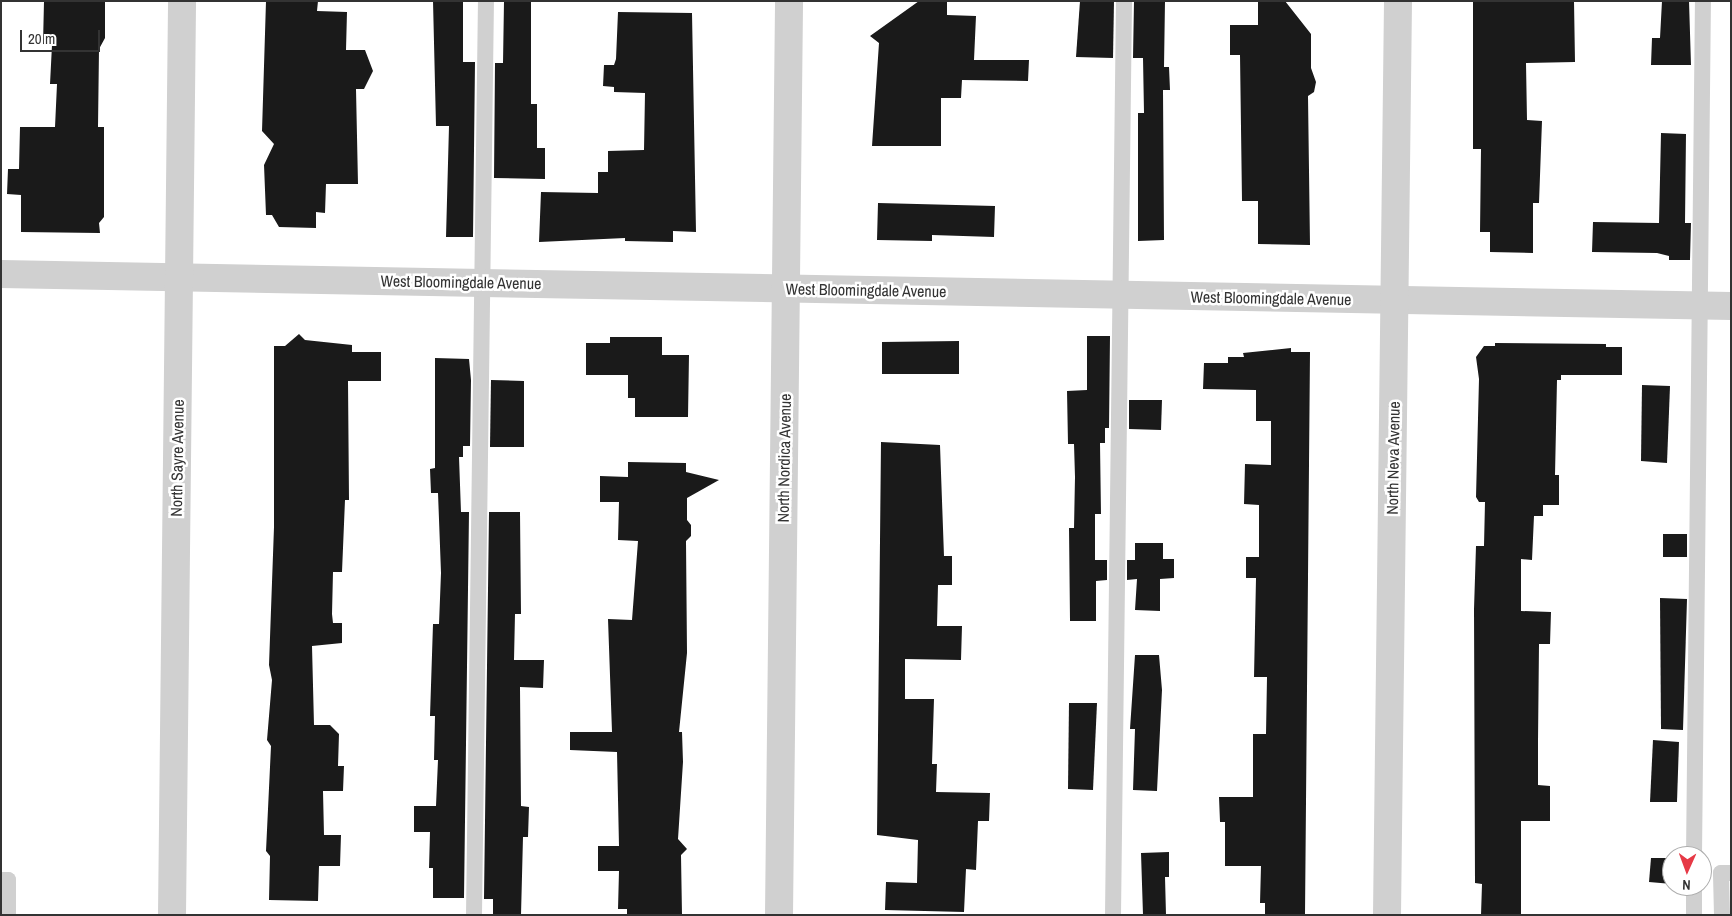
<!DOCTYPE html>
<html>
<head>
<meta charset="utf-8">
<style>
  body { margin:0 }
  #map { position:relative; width:1732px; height:916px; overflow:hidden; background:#fff; font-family:"Archivo Narrow",sans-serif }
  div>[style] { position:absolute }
  .building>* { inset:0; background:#1a1a1a }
  .service>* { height:16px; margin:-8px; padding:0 8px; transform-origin:8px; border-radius:8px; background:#d0d0d0 }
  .minor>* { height:28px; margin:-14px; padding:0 14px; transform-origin:14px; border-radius:14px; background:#d0d0d0 }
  span { translate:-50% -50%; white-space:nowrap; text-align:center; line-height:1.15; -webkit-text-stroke:5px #fff; paint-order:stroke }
  .street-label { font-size:16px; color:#333 }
  .frame { position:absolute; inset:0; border:2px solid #333; pointer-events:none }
  .north { position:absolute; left:1662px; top:846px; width:50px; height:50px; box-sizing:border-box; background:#fff; border:1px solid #adadad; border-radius:50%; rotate:182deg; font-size:14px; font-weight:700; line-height:20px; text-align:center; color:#333 }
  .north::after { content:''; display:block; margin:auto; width:18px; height:22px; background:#e63946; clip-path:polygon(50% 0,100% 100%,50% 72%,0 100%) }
  .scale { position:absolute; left:20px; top:30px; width:80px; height:22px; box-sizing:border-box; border:2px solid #333; border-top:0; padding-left:6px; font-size:15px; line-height:18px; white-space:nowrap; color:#333; -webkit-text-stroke:4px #fff; paint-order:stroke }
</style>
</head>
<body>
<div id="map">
  <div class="building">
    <div style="clip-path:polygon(44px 1px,105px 1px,105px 38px,99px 49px,98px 127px,104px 127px,104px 217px,99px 223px,100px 233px,21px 232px,21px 195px,7px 194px,8px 169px,19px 169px,20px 127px,55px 127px,57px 84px,50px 84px,52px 45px,43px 44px)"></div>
    <div style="clip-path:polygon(266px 1px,318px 1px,317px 11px,347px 12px,346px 50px,365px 50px,373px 71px,364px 89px,356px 89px,358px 184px,326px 184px,325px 213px,316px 212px,316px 228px,279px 227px,272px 215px,266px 215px,264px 165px,274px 144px,262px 131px)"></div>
    <div style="clip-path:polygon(433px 1px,463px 2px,463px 62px,475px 62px,473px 237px,446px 237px,449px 126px,436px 126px)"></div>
    <div style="clip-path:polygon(504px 1px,531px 1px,531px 104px,537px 104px,537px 148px,545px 148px,545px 179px,494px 178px,495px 63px,503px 63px)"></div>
    <div style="clip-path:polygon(919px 1px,947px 1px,947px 15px,976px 16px,974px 60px,1029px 60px,1028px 81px,962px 80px,961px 98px,941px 98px,941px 146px,872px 146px,879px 43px,870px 36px)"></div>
    <div style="clip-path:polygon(1080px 1px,1114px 1px,1113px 58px,1076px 57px)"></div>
    <div style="clip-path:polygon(1134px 1px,1165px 1px,1164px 67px,1169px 67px,1170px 90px,1163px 90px,1164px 240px,1138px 241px,1138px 113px,1144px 113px,1143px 58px,1133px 58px)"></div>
    <div style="clip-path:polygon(1258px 1px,1285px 1px,1311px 34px,1311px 68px,1316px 82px,1314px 92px,1308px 96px,1310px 245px,1258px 244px,1258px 201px,1242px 201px,1240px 55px,1230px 55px,1230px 25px,1258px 25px)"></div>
    <div style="clip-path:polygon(1473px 1px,1574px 1px,1575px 62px,1526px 63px,1527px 120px,1542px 121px,1539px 203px,1533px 203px,1533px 253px,1490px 252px,1490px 232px,1480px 232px,1481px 149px,1473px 149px)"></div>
    <div style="clip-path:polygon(1662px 1px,1689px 1px,1691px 65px,1651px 65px,1652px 38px,1660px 38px)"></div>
    <div style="clip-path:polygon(618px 12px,692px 13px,696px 232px,673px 231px,673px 242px,625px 241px,625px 238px,539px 242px,541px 192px,598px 193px,598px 172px,608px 172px,608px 151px,644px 150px,645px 93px,614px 92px,614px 87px,603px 86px,604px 65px,614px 65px,616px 59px)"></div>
    <div style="clip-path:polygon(1661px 133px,1686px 134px,1685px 223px,1691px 223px,1690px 260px,1669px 260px,1669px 256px,1657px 253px,1592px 252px,1593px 222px,1659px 223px)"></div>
    <div style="clip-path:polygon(878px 203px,995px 206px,994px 237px,932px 235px,932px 241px,877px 240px)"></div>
    <div style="clip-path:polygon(299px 334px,305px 340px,352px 345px,352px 352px,381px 352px,381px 381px,348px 381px,349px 500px,345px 500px,342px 572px,333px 572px,332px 614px,333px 623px,342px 623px,342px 643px,312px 646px,314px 725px,330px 725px,339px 734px,338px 766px,344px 766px,343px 791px,323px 791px,324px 835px,341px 835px,340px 866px,319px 866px,318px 901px,269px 900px,270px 856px,266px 851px,271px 746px,267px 740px,272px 680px,269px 665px,274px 527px,274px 346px,285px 346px)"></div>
    <div style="clip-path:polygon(1087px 336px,1110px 336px,1109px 428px,1105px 428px,1105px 443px,1100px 443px,1101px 514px,1095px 514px,1095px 560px,1107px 560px,1107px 580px,1096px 581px,1096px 621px,1070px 621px,1069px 528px,1074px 528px,1075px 477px,1074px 444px,1068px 444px,1067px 391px,1087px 390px)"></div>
    <div style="clip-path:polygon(610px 337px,662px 337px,662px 355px,689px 355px,688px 417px,635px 417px,635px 398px,628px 398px,628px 375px,586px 375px,586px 343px,610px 343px)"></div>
    <div style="clip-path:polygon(959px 341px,959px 374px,882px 374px,882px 342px)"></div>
    <div style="clip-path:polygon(1495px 343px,1606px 344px,1606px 347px,1622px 347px,1622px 375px,1561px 375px,1561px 380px,1557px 380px,1555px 475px,1559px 475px,1559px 505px,1543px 505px,1543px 516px,1534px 516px,1532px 560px,1521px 559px,1521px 611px,1551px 612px,1550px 644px,1539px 644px,1538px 741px,1538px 785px,1550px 786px,1550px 821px,1521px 821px,1521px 915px,1481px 915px,1482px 884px,1475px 883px,1474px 609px,1476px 546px,1484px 546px,1485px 502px,1479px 502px,1476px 497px,1479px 379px,1476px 357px,1484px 346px,1495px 346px)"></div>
    <div style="clip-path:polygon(1291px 348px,1291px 352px,1310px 352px,1305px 915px,1265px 915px,1265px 903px,1260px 903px,1261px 866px,1225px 866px,1225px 822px,1220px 822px,1219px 797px,1253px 797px,1253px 734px,1266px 734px,1267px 677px,1254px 677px,1256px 578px,1246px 578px,1246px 557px,1259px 557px,1259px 505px,1244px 504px,1245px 464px,1271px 465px,1271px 421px,1256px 421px,1256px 390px,1203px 389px,1204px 363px,1228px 363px,1228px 357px,1244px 357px,1243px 353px)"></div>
    <div style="clip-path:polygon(435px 358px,469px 359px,471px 380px,470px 446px,463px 446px,463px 457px,459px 457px,461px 512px,469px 512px,464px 898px,433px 898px,433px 868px,429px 868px,430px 832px,414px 832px,414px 806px,436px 806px,438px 760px,434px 760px,435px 716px,430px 716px,433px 624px,439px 624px,441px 573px,438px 493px,431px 493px,430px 469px,435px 468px)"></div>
    <div style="clip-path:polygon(491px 380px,524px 381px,524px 447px,490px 447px)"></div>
    <div style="clip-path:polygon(1642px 385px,1670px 386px,1667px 463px,1641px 461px)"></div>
    <div style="clip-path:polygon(1129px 400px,1162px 400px,1161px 430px,1129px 429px)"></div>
    <div style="clip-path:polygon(881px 442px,940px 445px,944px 556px,952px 556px,952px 585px,938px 585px,937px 626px,962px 626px,961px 660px,905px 659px,905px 699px,934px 699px,932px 764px,937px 764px,936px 792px,990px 793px,989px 821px,978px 821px,976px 870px,966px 869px,964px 912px,885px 910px,886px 882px,917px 883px,918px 840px,877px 835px)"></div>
    <div style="clip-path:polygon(628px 462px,686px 463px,686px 472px,719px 480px,687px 498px,687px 520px,691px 525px,691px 536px,686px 541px,687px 653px,679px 732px,682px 732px,683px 762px,678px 839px,687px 849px,681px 855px,682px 915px,627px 915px,627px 909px,618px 909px,619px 871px,598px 871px,598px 846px,619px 846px,617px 752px,570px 750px,570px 732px,612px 732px,608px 619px,632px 620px,638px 541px,618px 540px,619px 502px,600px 502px,600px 476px,628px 477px)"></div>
    <div style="clip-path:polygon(489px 512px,520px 512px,521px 614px,515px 614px,514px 660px,544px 660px,543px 688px,520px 687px,521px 806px,529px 807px,528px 837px,523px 837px,521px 915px,493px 915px,493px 899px,484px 899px)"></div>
    <div style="clip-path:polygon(1663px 534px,1687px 534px,1687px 557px,1663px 557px)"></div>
    <div style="clip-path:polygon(1135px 543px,1163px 543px,1163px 559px,1174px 559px,1174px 578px,1160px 579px,1160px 611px,1135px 610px,1137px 579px,1127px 580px,1127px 560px,1135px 560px)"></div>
    <div style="clip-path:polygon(1660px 598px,1687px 599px,1683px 730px,1661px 729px)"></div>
    <div style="clip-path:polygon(1135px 655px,1159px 655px,1162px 690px,1157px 791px,1133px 790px,1135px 729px,1130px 729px)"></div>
    <div style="clip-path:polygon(1069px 703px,1097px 703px,1093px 790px,1068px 789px)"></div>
    <div style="clip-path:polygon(1653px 740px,1679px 742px,1677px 802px,1650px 802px)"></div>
    <div style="clip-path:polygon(1169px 852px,1169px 877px,1165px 877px,1166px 915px,1143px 915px,1141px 853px)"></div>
    <div style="clip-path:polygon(1651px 858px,1672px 858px,1672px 884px,1649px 882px)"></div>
  </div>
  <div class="service">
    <div style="left:1694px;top:856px;width:855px;rotate:-89.4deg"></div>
    <div style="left:1px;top:880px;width:7px"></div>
    <div style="left:8px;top:880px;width:35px;rotate:90deg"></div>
    <div style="left:474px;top:915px;width:914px;rotate:-89.25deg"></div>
    <div style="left:1113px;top:915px;width:914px;rotate:-89.31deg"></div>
    <div style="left:1694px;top:915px;width:29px;rotate:-90deg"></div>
    <div style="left:1722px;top:915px;width:42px;rotate:-91.4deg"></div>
    <div style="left:1721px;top:873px;width:10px"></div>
  </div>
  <div class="minor">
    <div style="left:1px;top:274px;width:1730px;rotate:1.06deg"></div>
    <div style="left:172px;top:915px;width:914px;rotate:-89.37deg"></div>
    <div style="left:779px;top:915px;width:914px;rotate:-89.37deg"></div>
    <div style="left:1387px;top:915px;width:914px;rotate:-89.31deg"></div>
  </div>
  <div class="street-label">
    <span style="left:461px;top:282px;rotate:1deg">West Bloomingdale Avenue</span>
    <span style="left:866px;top:290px;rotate:1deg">West Bloomingdale Avenue</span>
    <span style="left:1271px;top:298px;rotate:1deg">West Bloomingdale Avenue</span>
    <span style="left:177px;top:458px;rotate:-89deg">North Sayre Avenue</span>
    <span style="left:784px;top:458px;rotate:-89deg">North Nordica Avenue</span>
    <span style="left:1393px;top:458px;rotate:-89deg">North Neva Avenue</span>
  </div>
  <div class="frame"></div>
  <div class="north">N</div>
  <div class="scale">20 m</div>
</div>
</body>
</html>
